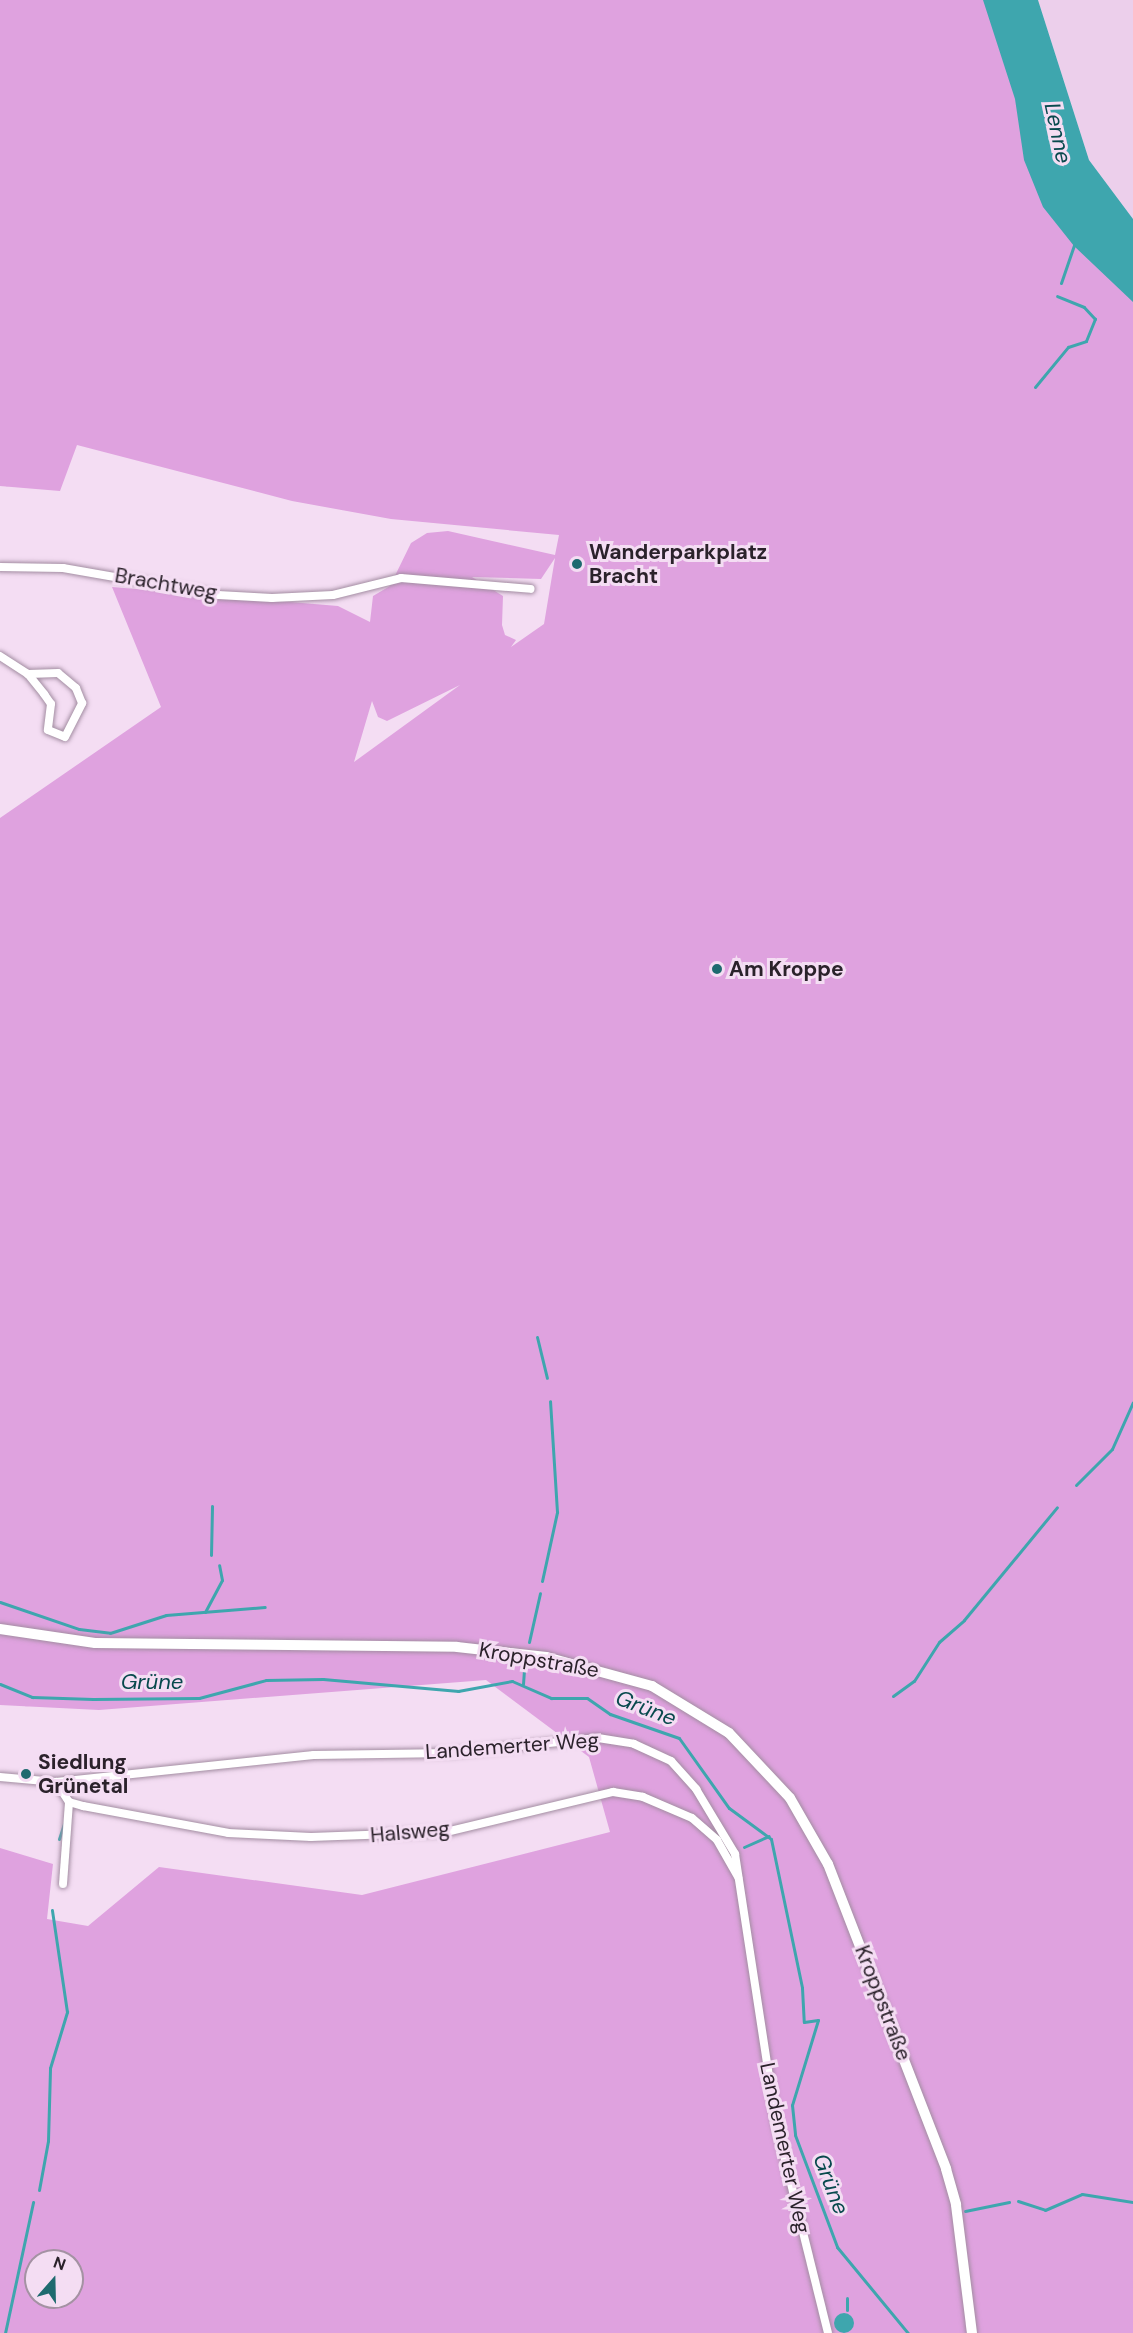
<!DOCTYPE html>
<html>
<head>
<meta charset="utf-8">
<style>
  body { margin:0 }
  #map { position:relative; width:1133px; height:2333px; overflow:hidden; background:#f4ddf3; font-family:"DM Sans",sans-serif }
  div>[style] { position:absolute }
  .built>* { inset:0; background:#eccfeb }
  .green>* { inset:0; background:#dfa2df }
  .water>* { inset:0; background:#3ea6ae }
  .round { border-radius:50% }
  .stream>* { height:3px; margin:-1.5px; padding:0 1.5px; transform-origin:1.5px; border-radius:1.5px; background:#3ea6ae }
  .roads { filter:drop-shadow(0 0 2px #a38da2) drop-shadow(0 0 2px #a38da2) }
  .minor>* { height:8px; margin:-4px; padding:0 4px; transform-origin:4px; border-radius:4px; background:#fff }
  .tertiary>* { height:10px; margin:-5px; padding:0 5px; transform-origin:5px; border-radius:5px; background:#fff }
  .dots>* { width:16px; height:16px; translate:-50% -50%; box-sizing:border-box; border:3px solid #f4ddf3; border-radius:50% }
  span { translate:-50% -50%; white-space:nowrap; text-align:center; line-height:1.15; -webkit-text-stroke:6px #f4ddf3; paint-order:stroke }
  .poi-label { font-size:21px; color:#2b222b; font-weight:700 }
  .left { translate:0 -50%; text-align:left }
  .street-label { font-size:21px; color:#2b222b }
  .water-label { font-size:22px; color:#08494d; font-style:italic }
  .north { position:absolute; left:24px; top:2249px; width:60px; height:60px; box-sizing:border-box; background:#f4ddf3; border:2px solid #a492a3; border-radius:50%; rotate:20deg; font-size:16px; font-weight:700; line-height:24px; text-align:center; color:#2b222b }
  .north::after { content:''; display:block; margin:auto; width:21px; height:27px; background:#1e6a6f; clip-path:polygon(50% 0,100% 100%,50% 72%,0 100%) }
</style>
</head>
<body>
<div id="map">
  <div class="built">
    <div style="clip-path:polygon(1038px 0,1133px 0,1133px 219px,1089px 160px)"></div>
  </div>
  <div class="green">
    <div style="clip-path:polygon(evenodd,0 0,1036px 0,1085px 157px,1133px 223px,1133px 2333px,0 2333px,0 1848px,53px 1864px,47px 1919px,88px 1926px,159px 1867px,362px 1895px,610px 1832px,589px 1757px,486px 1680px,99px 1710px,0 1705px,0 818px,161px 707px,112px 587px,338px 606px,370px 622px,373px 596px,390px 586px,411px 543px,427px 533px,448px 531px,555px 555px,559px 535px,391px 519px,292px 501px,77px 445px,60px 491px,0 486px,0 0,555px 558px,544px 624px,511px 647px,516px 640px,505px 635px,502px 625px,503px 596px,472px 577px,541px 579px,555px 558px,0 0,460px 685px,354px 762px,372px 701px,378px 717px,387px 721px,460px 685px,0 0,36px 2261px,72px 2261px,72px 2297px,36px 2297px,36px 2261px)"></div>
  </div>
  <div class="water">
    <div style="clip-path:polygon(983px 0,1038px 0,1089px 160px,1133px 219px,1133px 302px,1074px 246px,1043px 207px,1024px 160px,1015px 99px)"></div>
    <div class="round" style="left:834px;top:2313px;width:20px;height:20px"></div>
  </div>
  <div class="stream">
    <div style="left:1061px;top:283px;width:40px;rotate:-71.1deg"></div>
    <div style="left:1035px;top:387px;width:52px;rotate:-50.5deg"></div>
    <div style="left:1068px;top:347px;width:19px;rotate:-18deg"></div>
    <div style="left:1086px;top:341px;width:24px;rotate:-68deg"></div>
    <div style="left:1095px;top:319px;width:16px;rotate:-133deg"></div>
    <div style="left:1084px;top:307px;width:29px;rotate:-158deg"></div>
    <div style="left:537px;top:1337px;width:42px;rotate:76.3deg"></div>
    <div style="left:1076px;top:1485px;width:51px;rotate:-45deg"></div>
    <div style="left:1112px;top:1449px;width:51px;rotate:-65.9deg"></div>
    <div style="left:211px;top:1555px;width:49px;rotate:-88.8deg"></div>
    <div style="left:542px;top:1581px;width:71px;rotate:-77.7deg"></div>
    <div style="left:557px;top:1512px;width:111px;rotate:-93.6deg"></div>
    <div style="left:0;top:1602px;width:83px;rotate:18.9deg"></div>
    <div style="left:79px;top:1629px;width:31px;rotate:7deg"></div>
    <div style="left:110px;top:1633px;width:59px;rotate:-17.8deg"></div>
    <div style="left:166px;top:1615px;width:99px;rotate:-4.6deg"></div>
    <div style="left:205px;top:1612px;width:36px;rotate:-62deg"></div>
    <div style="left:222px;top:1580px;width:15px;rotate:-101deg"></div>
    <div style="left:529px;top:1642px;width:50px;rotate:-77.3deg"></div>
    <div style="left:0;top:1684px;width:35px;rotate:22deg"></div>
    <div style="left:32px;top:1697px;width:61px;rotate:1.9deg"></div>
    <div style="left:93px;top:1699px;width:106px;rotate:-0.5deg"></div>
    <div style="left:199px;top:1698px;width:69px;rotate:-15deg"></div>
    <div style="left:266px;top:1680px;width:57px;rotate:-1deg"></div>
    <div style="left:323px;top:1679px;width:136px;rotate:5.1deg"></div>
    <div style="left:458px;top:1691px;width:55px;rotate:-10.5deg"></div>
    <div style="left:512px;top:1681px;width:43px;rotate:23.6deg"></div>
    <div style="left:551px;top:1698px;width:36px"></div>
    <div style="left:587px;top:1698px;width:28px;rotate:35deg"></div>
    <div style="left:610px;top:1714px;width:73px;rotate:19.2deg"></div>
    <div style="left:679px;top:1738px;width:86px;rotate:54.5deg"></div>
    <div style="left:729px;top:1808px;width:52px;rotate:36.4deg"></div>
    <div style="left:771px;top:1839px;width:152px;rotate:78.2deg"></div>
    <div style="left:802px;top:1988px;width:34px;rotate:87deg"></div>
    <div style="left:804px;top:2022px;width:14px;rotate:-8deg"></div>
    <div style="left:818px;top:2020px;width:89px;rotate:107deg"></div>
    <div style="left:792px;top:2105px;width:30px;rotate:84deg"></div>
    <div style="left:795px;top:2135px;width:120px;rotate:69.4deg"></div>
    <div style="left:837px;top:2247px;width:112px;rotate:50.5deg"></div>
    <div style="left:523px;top:1684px;width:15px;rotate:-86deg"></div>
    <div style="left:893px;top:1696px;width:26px;rotate:-36deg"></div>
    <div style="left:914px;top:1681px;width:46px;rotate:-57.3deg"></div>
    <div style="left:939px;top:1642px;width:33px;rotate:-41deg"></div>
    <div style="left:964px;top:1620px;width:146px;rotate:-50.5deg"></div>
    <div style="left:59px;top:1839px;width:16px;rotate:-72deg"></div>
    <div style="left:744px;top:1847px;width:27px;rotate:-24deg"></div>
    <div style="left:39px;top:2190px;width:50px;rotate:-79.6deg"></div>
    <div style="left:48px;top:2141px;width:73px;rotate:-88.4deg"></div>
    <div style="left:50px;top:2068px;width:59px;rotate:-73.1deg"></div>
    <div style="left:67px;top:2012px;width:103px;rotate:-98.4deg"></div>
    <div style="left:1018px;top:2201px;width:28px;rotate:18deg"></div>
    <div style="left:1045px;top:2210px;width:40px;rotate:-23.4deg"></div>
    <div style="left:1082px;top:2194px;width:52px;rotate:8.9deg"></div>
    <div style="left:965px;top:2211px;width:45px;rotate:-11.6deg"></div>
    <div style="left:847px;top:2310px;width:12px;rotate:-90deg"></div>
    <div style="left:5px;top:2333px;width:134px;rotate:-77.9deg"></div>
  </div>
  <div class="roads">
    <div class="minor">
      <div style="left:0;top:567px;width:63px;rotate:0.9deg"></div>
      <div style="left:63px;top:568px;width:157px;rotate:9.9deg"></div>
      <div style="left:218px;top:595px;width:54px;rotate:3.2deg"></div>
      <div style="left:272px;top:598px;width:61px;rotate:-2.8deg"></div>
      <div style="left:333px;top:595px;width:70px;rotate:-14deg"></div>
      <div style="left:401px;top:578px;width:130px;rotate:4.8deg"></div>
      <div style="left:0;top:656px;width:33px;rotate:33deg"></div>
      <div style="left:28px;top:674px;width:26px;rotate:51deg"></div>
      <div style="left:44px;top:694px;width:12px;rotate:55deg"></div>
      <div style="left:51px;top:704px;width:26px;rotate:97deg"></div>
      <div style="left:48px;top:730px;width:18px;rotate:22deg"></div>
      <div style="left:65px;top:737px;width:38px;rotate:-63deg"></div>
      <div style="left:82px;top:703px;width:16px;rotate:-112deg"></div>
      <div style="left:76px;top:688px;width:23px;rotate:-140deg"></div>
      <div style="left:58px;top:673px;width:30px;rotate:178deg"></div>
      <div style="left:0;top:1777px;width:56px;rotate:5.1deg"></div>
      <div style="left:56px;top:1782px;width:259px;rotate:-6deg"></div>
      <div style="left:314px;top:1755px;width:136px;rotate:-0.8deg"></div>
      <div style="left:450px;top:1753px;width:149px;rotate:-5.8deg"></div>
      <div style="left:598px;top:1738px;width:36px;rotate:9deg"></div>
      <div style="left:634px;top:1744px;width:41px;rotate:24.7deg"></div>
      <div style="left:671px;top:1761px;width:38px;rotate:48deg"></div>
      <div style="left:696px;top:1789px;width:76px;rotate:59deg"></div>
      <div style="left:735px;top:1854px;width:272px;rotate:81.3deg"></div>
      <div style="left:776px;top:2123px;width:216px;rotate:76.1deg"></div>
      <div style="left:56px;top:1782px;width:24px;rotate:57deg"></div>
      <div style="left:69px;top:1802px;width:15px;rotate:16deg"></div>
      <div style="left:83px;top:1806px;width:147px;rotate:10.5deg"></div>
      <div style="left:228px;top:1833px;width:83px;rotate:2.8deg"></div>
      <div style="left:311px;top:1837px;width:135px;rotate:-2.1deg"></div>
      <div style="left:446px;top:1832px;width:172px;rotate:-13.5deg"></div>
      <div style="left:613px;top:1792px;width:30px;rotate:9deg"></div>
      <div style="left:643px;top:1797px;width:53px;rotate:23.2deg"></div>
      <div style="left:692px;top:1818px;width:33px;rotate:41deg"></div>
      <div style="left:717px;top:1840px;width:43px;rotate:60.4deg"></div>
      <div style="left:63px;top:1884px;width:82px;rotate:-85.8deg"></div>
    </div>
    <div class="tertiary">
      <div style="left:0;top:1629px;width:96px;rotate:8.4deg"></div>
      <div style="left:95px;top:1643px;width:362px;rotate:0.6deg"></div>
      <div style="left:457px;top:1647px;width:90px;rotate:6.4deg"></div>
      <div style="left:546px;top:1657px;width:110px;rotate:15.3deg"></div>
      <div style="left:652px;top:1686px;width:90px;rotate:31.4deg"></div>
      <div style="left:729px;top:1733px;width:89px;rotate:46.8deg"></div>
      <div style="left:790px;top:1798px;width:76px;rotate:60.1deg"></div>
      <div style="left:828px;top:1864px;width:327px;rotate:68.8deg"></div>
      <div style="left:946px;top:2169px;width:37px;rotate:74deg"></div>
      <div style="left:956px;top:2205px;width:129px;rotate:82.9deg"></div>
    </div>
  </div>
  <div class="dots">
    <div style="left:577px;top:564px;background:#1e6a6f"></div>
    <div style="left:717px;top:969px;background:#1e6a6f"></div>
    <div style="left:26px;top:1774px;background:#1e6a6f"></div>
  </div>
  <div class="poi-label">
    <span class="left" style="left:589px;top:564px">Wanderparkplatz<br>Bracht</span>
    <span class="left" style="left:729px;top:969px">Am Kroppe</span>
    <span class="left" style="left:38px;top:1774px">Siedlung<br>Grünetal</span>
  </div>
  <div class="street-label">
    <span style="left:166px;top:584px;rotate:10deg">Brachtweg</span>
    <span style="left:539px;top:1660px;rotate:10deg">Kroppstraße</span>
    <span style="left:512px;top:1746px;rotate:-4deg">Landemerter Weg</span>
    <span style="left:410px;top:1832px;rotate:-5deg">Halsweg</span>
    <span style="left:883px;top:2003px;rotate:69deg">Kroppstraße</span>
    <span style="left:785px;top:2148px;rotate:78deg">Landemerter Weg</span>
  </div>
  <div class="water-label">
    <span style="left:1058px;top:133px;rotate:78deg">Lenne</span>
    <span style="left:152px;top:1682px">Grüne</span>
    <span style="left:646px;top:1708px;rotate:21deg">Grüne</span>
    <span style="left:831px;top:2184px;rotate:69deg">Grüne</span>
  </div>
  <div class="north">N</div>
</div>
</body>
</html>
